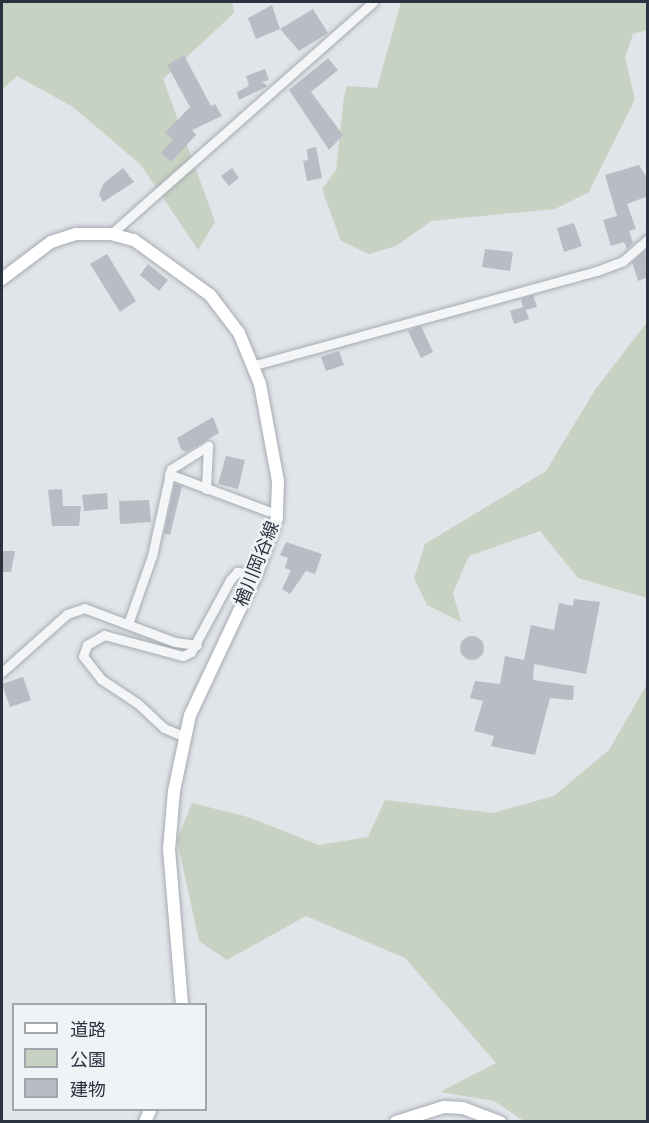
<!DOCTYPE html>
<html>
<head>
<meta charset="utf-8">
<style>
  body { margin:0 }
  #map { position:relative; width:649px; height:1123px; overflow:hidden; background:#e1e4e8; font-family:Raleway,"Noto Sans JP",sans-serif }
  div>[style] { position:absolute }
  .green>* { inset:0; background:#c7d2c3 }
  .building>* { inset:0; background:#b8bdc5 }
  .round { border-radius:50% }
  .roads { filter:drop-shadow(0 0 2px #a6abb2) drop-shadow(0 0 2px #a6abb2) }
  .minor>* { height:9px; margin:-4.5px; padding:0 4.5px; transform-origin:4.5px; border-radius:4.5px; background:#f3f5f7 }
  .secondary>* { height:12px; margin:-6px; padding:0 6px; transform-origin:6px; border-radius:6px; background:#fff }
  span { translate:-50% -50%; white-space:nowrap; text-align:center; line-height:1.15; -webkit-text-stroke:5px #f0f3f6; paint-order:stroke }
  .street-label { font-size:18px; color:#2a323f }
  .frame { position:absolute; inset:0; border:3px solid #2a323f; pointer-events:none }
  .legend { position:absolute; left:12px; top:1003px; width:195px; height:108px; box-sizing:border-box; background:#f0f3f6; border:2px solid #a1a6ad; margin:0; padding:8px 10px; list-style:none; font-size:18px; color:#2a323f }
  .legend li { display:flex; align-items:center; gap:12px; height:30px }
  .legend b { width:30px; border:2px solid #a1a6ad }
</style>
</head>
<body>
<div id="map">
  <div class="green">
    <div style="clip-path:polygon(2px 2px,232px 2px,234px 13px,163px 79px,215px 222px,198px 250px,141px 165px,73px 107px,17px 76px,2px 90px)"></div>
    <div style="clip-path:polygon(401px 2px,647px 2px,647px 30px,633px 34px,625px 58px,635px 99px,589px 192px,555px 209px,431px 221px,396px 246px,369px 254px,341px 241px,322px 189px,336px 170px,344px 97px,347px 86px,377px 88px)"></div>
    <div style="clip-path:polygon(647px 322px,647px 598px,578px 578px,540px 531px,469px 556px,453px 593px,461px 622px,427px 605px,414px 578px,425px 544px,546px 471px,595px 390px)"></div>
    <div style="clip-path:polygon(647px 684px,647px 1121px,524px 1121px,494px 1101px,440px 1092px,496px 1063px,405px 958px,306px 916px,227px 960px,199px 941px,177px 840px,192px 803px,248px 817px,319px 845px,368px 837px,385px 800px,493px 813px,554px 796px,609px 750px)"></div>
  </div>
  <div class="building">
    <div style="clip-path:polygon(272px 5px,280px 29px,256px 39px,248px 18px)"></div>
    <div style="clip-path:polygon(313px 9px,328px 33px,299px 51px,280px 29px)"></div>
    <div style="clip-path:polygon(184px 55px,211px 106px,215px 104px,222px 116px,192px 130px,196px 135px,171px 162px,161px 153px,173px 140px,165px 133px,190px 107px,167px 65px)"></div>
    <div style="clip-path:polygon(328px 58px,338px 70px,311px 92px,343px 135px,329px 150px,289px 90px)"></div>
    <div style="clip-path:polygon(265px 69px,269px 80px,262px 82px,268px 86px,239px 100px,237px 92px,249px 86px,246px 76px)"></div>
    <div style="clip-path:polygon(316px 147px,322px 178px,307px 181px,303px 161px,308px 160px,307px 149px)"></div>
    <div style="clip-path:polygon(639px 165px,648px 180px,648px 196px,627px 204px,636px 229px,629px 231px,633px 243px,627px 249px,624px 242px,611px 246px,603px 220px,617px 216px,605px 175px)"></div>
    <div style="clip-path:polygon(123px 168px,134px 182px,103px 202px,99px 194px,104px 183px)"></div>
    <div style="clip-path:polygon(232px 168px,239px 178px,229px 186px,221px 176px)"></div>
    <div style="clip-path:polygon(574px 223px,582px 246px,564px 252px,557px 228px)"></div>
    <div style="clip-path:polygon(485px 249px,513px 252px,510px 271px,482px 267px)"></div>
    <div style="clip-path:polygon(646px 250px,648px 277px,638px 281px,632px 262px)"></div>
    <div style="clip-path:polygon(107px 254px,136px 301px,120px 312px,90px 264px)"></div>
    <div style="clip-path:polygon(148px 264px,168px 280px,159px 291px,140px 275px)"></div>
    <div style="clip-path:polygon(533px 295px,537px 307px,526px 310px,529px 319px,514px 324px,510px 311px,523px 307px,521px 299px)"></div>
    <div style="clip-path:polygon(421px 326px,433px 352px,421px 358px,408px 331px)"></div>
    <div style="clip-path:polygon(339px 351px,344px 365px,326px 371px,321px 357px)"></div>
    <div style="clip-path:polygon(213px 417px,219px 433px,186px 452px,181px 449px,177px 438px)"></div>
    <div style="clip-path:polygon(226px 456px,245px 460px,238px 489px,218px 484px)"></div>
    <div style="clip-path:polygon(175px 484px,182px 486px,170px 535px,164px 533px)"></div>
    <div style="clip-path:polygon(62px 489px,63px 506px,81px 506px,79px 526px,52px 526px,48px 490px)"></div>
    <div style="clip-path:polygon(107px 493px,108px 509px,84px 511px,82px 495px)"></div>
    <div style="clip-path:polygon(149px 500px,151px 522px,120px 524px,119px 501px)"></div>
    <div style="clip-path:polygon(286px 542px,322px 554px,315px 574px,306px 571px,290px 594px,282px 589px,291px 570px,285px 568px,288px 558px,280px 555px)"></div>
    <div style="clip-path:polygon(2px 551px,15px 551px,11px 572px,2px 572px)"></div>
    <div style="clip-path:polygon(574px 599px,600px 602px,586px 674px,534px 664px,533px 680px,574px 686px,573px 700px,550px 698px,535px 755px,491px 746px,494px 736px,474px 731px,483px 701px,470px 698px,475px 681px,500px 684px,505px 656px,524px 660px,531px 625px,554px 630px,559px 603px,573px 606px)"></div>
    <div class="round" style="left:460px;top:636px;width:24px;height:24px"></div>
    <div style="clip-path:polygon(23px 677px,31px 700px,10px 707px,2px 684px)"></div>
  </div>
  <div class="roads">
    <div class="minor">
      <div style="left:111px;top:234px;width:350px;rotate:-41.5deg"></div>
      <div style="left:255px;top:365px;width:355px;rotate:-15.4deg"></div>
      <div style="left:597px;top:271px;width:28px;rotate:-21deg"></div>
      <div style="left:623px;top:261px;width:33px;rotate:-41deg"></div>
      <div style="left:169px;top:474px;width:106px;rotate:20.5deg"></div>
      <div style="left:128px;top:624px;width:72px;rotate:-70.6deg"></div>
      <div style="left:152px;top:556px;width:89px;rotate:-77.7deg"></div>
      <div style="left:171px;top:469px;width:44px;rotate:-31.9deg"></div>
      <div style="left:208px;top:446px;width:43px;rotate:92.7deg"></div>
      <div style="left:2px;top:672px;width:87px;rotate:-41.7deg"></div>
      <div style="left:67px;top:614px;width:18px;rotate:-19deg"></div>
      <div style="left:84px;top:608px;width:97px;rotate:20.5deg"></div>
      <div style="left:175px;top:642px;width:22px;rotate:8deg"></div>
      <div style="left:183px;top:736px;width:21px;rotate:-157deg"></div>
      <div style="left:164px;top:728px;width:37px;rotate:-137deg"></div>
      <div style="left:137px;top:703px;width:43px;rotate:-146.3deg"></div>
      <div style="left:101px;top:679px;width:29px;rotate:-128deg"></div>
      <div style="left:83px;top:656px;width:12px;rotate:-70deg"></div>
      <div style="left:87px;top:645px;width:20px;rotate:-30deg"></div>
      <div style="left:104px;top:635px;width:82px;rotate:14.9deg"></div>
      <div style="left:183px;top:656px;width:9px;rotate:-27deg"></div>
      <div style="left:191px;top:652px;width:82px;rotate:-61.6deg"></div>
      <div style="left:230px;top:580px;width:11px;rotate:-49deg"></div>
      <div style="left:237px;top:572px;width:19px;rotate:9deg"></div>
    </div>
    <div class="secondary">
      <div style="left:2px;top:279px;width:61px;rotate:-37.1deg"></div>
      <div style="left:51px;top:242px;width:26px;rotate:-18deg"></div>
      <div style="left:76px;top:234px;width:35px"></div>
      <div style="left:111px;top:234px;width:24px;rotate:15deg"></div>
      <div style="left:134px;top:240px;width:94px;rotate:35.9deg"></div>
      <div style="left:210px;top:295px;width:48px;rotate:52.7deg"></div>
      <div style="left:239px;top:333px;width:55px;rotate:67.6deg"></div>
      <div style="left:260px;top:384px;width:99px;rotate:79.5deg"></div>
      <div style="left:278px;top:481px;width:37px;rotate:92deg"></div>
      <div style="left:277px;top:518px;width:61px;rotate:110.2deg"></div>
      <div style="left:256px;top:575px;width:155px;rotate:115.2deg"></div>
      <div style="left:190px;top:715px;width:78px;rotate:101.9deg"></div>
      <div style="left:174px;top:791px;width:58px;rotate:94.9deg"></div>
      <div style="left:169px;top:849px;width:156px;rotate:85.2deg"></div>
      <div style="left:145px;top:1122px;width:13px;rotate:-67deg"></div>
      <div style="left:396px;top:1122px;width:50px;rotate:-17.4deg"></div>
      <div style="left:444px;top:1107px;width:19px;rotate:3deg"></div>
      <div style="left:463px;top:1108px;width:40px;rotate:21deg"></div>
    </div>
  </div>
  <div class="street-label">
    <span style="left:257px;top:564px;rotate:-68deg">楢川岡谷線</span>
  </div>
  <div class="frame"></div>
  <ul class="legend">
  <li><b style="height:8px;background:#fff"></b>道路</li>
  <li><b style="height:16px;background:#c7d2c3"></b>公園</li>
  <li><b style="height:16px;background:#b8bdc5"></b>建物</li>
  </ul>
</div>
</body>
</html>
